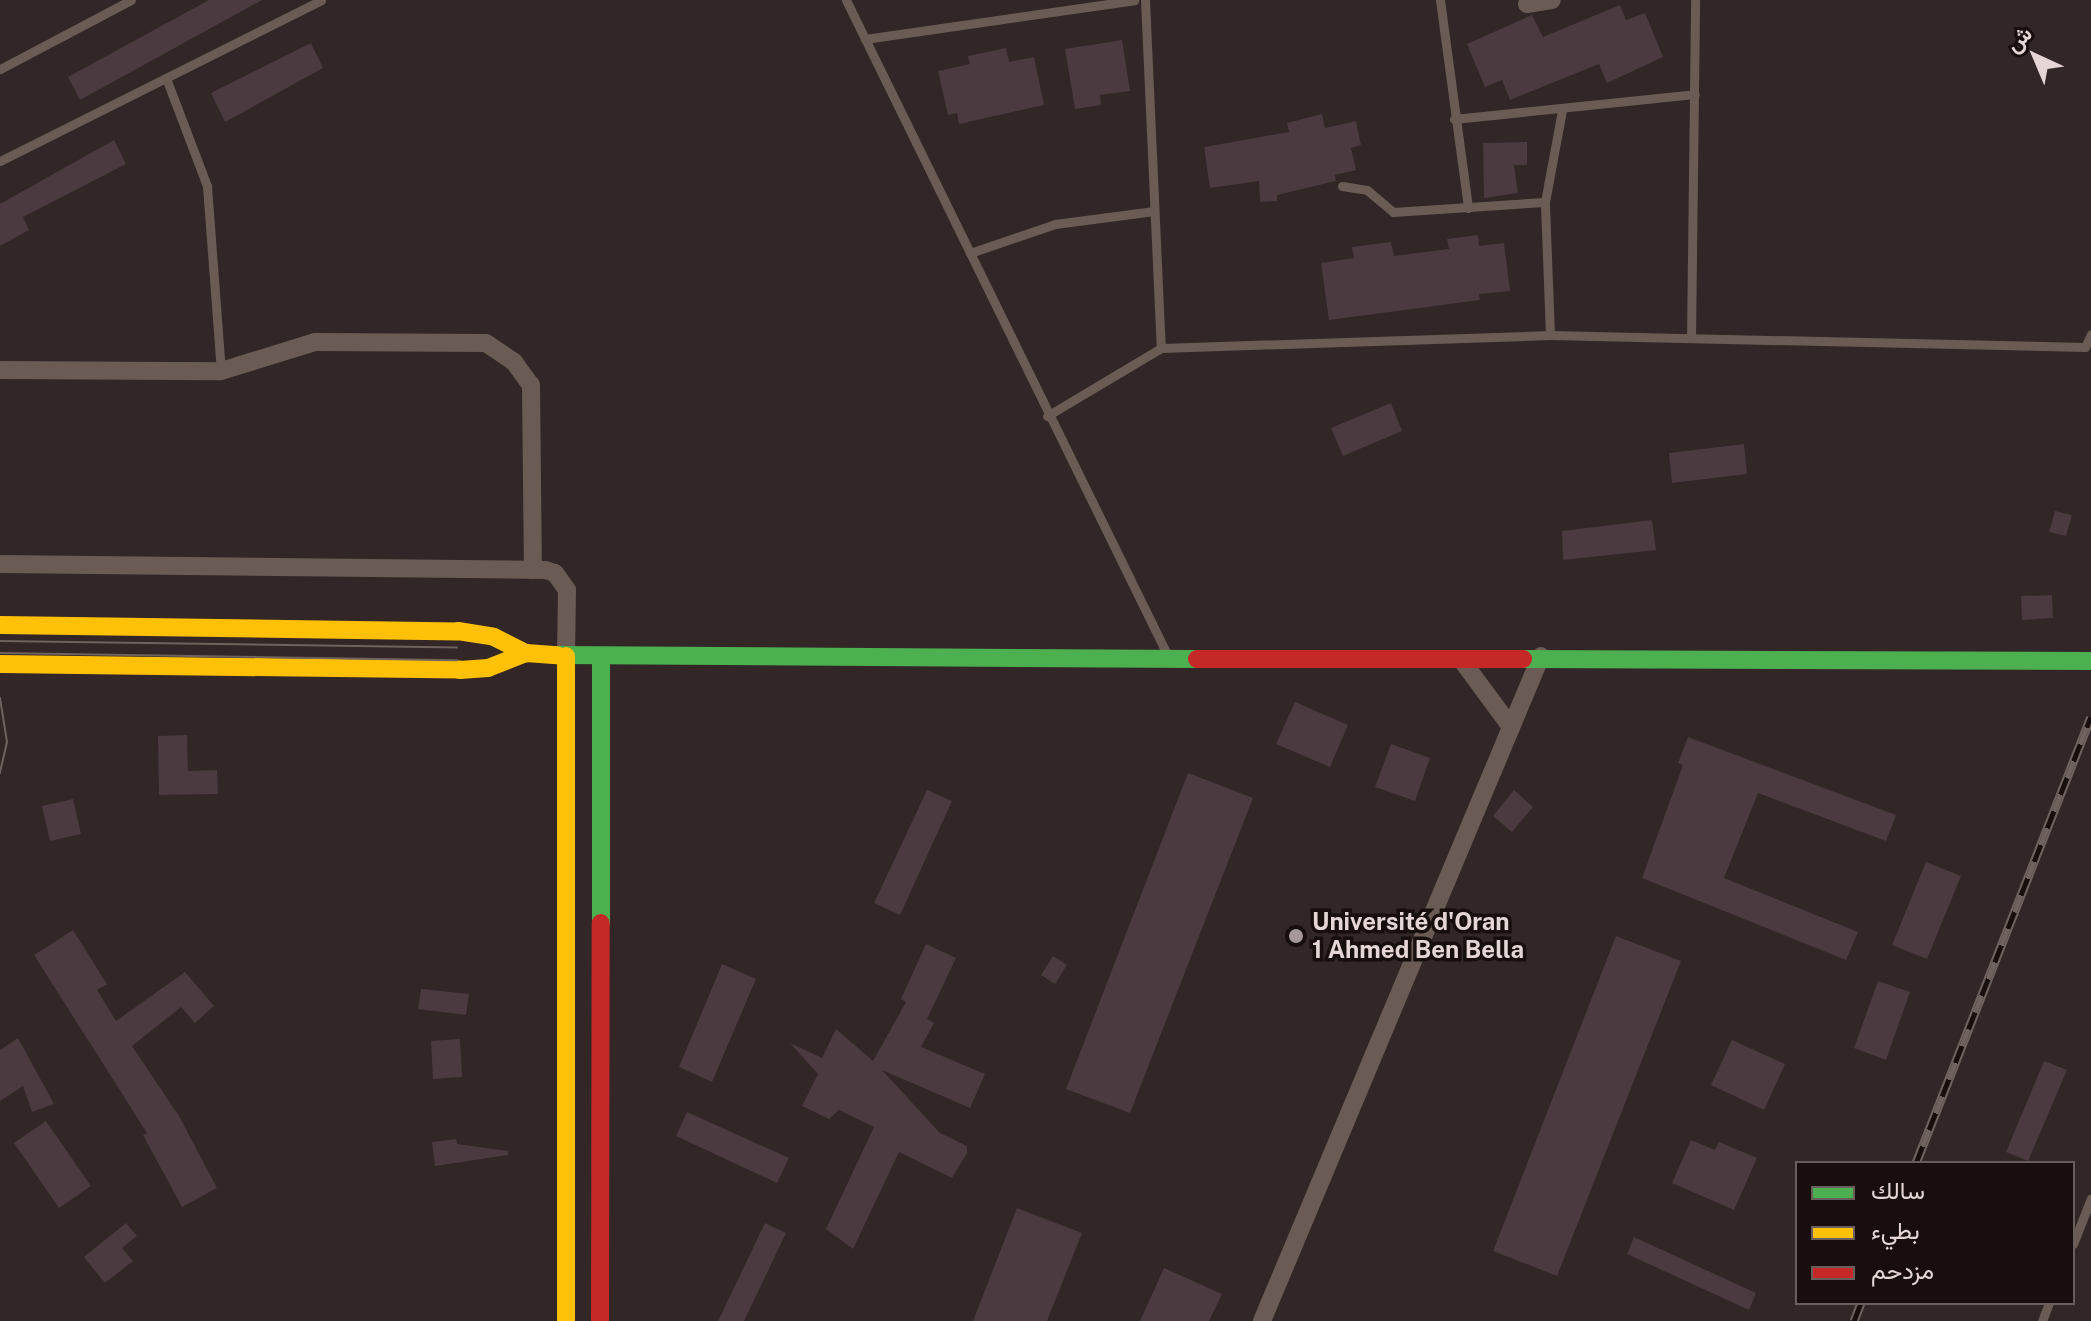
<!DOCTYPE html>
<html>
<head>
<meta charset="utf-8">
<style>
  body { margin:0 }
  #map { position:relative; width:2091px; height:1321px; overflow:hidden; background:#322626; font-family:"Public Sans",Vazirmatn,sans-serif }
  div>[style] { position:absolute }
  .building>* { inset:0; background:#4b3a40 }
  .lane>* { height:9px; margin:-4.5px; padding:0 4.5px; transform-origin:4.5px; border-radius:4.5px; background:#6a5c54 }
  .street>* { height:18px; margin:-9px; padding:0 9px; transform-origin:9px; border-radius:9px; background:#6a5c54 }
  .fast>* { height:18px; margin:-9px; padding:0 9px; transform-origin:9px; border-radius:9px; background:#4caf50 }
  .slow>* { height:18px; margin:-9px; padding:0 9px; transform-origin:9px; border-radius:9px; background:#ffc107 }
  .jam>* { height:18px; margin:-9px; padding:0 9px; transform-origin:9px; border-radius:9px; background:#c62828 }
  .tram>* { height:2px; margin:-1px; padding:0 1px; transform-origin:1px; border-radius:1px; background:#70635f }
  .rail>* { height:9px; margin-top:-4.5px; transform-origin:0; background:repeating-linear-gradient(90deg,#180e0d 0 18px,#70635f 0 36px); box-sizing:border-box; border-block:2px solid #70635f }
  .dots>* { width:22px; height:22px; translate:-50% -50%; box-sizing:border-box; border:4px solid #180e0d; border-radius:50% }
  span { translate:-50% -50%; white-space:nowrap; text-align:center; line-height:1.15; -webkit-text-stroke:7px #180e0d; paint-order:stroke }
  .poi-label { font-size:24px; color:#e5d6d5; font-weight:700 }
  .left { translate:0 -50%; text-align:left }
  .legend { position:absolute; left:1795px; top:1161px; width:280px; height:144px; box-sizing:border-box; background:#180e0d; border:2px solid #6a5e5d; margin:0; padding:10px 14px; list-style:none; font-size:24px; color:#e5d6d5 }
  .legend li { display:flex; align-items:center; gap:16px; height:40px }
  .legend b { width:40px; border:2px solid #6a5e5d }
  .north { position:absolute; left:1995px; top:16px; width:80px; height:80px; -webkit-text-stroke:6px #180e0d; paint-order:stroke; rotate:316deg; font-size:22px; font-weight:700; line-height:32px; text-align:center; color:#e5d6d5 }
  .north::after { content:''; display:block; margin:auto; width:28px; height:36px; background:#e5d6d5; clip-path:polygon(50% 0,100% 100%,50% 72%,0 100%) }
</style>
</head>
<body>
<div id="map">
  <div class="building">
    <div style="clip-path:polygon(209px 0,262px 0,80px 100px,68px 77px)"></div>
    <div style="clip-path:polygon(1620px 5px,1626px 20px,1645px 13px,1663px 57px,1607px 83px,1599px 64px,1510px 100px,1502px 80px,1485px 87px,1467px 44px,1532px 15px,1543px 37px)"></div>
    <div style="clip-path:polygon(1122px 40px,1130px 91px,1100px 95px,1101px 105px,1075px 109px,1065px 49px)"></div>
    <div style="clip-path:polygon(311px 43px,323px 68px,225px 122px,211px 93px)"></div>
    <div style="clip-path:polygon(1006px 48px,1009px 62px,1034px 57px,1044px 105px,959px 124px,957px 113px,948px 115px,938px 71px,970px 64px,968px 56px)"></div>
    <div style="clip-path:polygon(1322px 114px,1325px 128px,1356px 121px,1361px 145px,1351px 148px,1356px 170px,1335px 175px,1336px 181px,1277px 195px,1277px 201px,1260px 202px,1259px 181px,1210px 188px,1204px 147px,1289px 132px,1287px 123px)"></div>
    <div style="clip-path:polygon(114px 140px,126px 164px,23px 217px,29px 230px,0 246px,0 204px)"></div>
    <div style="clip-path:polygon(1527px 142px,1527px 165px,1514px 165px,1518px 193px,1484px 198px,1483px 143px)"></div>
    <div style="clip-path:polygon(1478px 235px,1479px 246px,1504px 243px,1510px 291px,1479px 294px,1480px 300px,1329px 320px,1321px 263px,1354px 258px,1352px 247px,1391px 242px,1394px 256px,1449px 249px,1447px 239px)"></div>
    <div style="clip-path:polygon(1391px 403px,1402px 431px,1343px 456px,1331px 428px)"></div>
    <div style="clip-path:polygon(1744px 444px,1747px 474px,1672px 483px,1669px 453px)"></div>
    <div style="clip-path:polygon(2055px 511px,2072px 515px,2066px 536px,2049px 532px)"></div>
    <div style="clip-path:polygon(1652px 520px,1656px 550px,1563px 560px,1562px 531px)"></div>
    <div style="clip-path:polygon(2052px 595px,2053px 618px,2022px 620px,2021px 596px)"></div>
    <div style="clip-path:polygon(1295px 702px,1348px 725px,1330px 767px,1276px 744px)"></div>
    <div style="clip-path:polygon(187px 735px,188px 771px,217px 770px,218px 794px,159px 795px,158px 736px)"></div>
    <div style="clip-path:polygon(1688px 737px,1896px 815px,1886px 841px,1758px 793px,1724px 878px,1858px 932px,1846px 960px,1642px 878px,1683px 765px,1678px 763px)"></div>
    <div style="clip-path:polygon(1391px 744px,1430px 758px,1415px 801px,1375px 787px)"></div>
    <div style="clip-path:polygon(1188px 773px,1253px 798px,1130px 1113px,1066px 1089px)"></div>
    <div style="clip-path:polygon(927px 790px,952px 801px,900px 915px,874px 903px)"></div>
    <div style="clip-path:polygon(1514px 790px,1533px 807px,1512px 832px,1493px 816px)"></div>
    <div style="clip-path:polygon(73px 799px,81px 834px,50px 841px,42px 806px)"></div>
    <div style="clip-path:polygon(1926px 862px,1961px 876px,1927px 959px,1892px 945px)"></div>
    <div style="clip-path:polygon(73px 930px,107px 984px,97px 990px,116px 1021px,185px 972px,214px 1006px,195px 1023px,181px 1007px,132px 1046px,179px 1116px,217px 1188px,182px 1207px,143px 1135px,147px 1133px,34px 955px)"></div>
    <div style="clip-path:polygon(1616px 936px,1681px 961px,1557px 1276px,1493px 1251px)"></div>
    <div style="clip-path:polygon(926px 944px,956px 958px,927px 1019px,934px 1023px,921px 1047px,985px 1074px,970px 1108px,882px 1070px,940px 1133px,967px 1146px,967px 1153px,952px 1178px,899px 1152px,853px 1249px,826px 1229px,874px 1127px,839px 1110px,829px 1119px,802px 1106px,818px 1074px,790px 1043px,822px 1058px,836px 1029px,873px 1061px,906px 1002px,901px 999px)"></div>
    <div style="clip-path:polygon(1053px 956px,1067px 965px,1055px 984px,1041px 975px)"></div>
    <div style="clip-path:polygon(722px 964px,756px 979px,712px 1082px,679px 1067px)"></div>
    <div style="clip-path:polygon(1878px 981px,1910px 992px,1886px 1060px,1854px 1048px)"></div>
    <div style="clip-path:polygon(421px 989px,469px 994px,466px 1015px,418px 1009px)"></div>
    <div style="clip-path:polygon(18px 1038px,54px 1104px,32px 1112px,23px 1086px,0 1101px,0 1050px)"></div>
    <div style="clip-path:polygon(460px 1039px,462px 1077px,433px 1079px,431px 1041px)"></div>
    <div style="clip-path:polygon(1732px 1040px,1785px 1064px,1764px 1110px,1711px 1085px)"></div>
    <div style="clip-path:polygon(2044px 1061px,2067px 1070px,2028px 1161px,2006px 1152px)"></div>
    <div style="clip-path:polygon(687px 1112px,789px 1158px,777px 1183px,676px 1136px)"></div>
    <div style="clip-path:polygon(46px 1121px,91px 1186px,59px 1208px,14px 1143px)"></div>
    <div style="clip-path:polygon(456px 1139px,457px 1144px,508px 1151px,508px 1155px,435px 1166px,432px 1142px)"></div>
    <div style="clip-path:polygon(1691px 1140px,1715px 1150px,1719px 1142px,1757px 1158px,1734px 1210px,1672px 1183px)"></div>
    <div style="clip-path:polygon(1017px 1208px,1082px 1233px,1047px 1321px,973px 1321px)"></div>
    <div style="clip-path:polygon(126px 1223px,137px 1236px,122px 1248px,133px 1261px,105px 1283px,84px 1257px)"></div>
    <div style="clip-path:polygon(765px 1223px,786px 1233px,744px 1321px,718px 1321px)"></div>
    <div style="clip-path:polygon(1634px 1237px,1756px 1293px,1749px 1310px,1627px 1254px)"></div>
    <div style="clip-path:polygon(1164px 1268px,1222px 1294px,1209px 1321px,1140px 1321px)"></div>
  </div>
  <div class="lane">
    <div style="left:846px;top:0;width:731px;rotate:63.86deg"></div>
    <div style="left:1145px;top:0;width:348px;rotate:87.4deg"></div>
    <div style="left:1440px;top:0;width:210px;rotate:82.3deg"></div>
    <div style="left:865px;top:39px;width:272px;rotate:-8.2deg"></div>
    <div style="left:0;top:69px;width:148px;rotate:-27.8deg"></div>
    <div style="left:166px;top:78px;width:116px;rotate:69.2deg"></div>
    <div style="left:207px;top:186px;width:186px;rotate:85.7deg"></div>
    <div style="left:1454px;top:119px;width:242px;rotate:-5.9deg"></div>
    <div style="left:0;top:161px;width:359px;rotate:-26.6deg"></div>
    <div style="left:1342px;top:186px;width:25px;rotate:9deg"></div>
    <div style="left:1367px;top:190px;width:34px;rotate:40deg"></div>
    <div style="left:1393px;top:212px;width:152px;rotate:-3.8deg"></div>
    <div style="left:970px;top:253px;width:90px;rotate:-18.8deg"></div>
    <div style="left:1055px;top:224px;width:100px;rotate:-7.5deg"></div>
    <div style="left:1550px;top:335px;width:133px;rotate:-92.2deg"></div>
    <div style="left:1545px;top:202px;width:94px;rotate:-79.5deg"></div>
    <div style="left:1691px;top:338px;width:338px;rotate:-89.3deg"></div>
    <div style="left:1047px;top:416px;width:133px;rotate:-30.8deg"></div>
    <div style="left:1161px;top:348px;width:389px;rotate:-1.9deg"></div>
    <div style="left:1550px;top:335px;width:535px;rotate:1.28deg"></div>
    <div style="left:2085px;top:347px;width:14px;rotate:-65deg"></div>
    <div style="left:2073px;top:1244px;width:49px;rotate:-68.6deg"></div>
    <div style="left:2042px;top:1321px;width:19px;rotate:-69deg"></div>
  </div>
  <div class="street">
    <div style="left:1527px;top:4px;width:25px;rotate:-9deg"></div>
    <div style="left:0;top:370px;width:221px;rotate:0.3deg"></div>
    <div style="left:221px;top:371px;width:98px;rotate:-17.1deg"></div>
    <div style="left:315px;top:342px;width:171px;rotate:0.3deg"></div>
    <div style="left:486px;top:343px;width:34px;rotate:34deg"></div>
    <div style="left:514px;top:362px;width:29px;rotate:54deg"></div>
    <div style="left:531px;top:385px;width:185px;rotate:89.4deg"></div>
    <div style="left:0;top:564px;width:545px;rotate:0.63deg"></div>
    <div style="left:545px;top:570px;width:10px;rotate:17deg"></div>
    <div style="left:555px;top:573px;width:21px;rotate:55deg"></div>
    <div style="left:567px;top:590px;width:66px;rotate:90.9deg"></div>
    <div style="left:1463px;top:662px;width:81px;rotate:53.6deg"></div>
    <div style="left:1262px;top:1321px;width:721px;rotate:-67.24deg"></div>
  </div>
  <div class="fast">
    <div style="left:557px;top:655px;width:640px;rotate:0.36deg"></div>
    <div style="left:1523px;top:659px;width:568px;rotate:0.2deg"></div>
    <div style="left:601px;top:923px;width:266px;rotate:-90deg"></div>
  </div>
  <div class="slow">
    <div style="left:0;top:625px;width:458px;rotate:0.8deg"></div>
    <div style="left:458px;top:631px;width:36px;rotate:9deg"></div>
    <div style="left:494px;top:637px;width:36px;rotate:27deg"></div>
    <div style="left:526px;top:653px;width:31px;rotate:4deg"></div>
    <div style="left:566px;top:656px;width:665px;rotate:90deg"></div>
    <div style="left:0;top:664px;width:460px;rotate:0.7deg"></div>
    <div style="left:460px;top:670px;width:28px;rotate:-4deg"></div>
    <div style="left:488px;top:668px;width:41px;rotate:-21.5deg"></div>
  </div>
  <div class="jam">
    <div style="left:1197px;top:659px;width:326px"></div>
    <div style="left:600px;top:1321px;width:398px;rotate:-89.9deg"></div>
  </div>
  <div class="tram">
    <div style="left:0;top:641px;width:457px;rotate:0.8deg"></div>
    <div style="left:0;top:653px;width:457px;rotate:0.9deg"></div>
    <div style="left:0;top:698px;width:45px;rotate:81deg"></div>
    <div style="left:7px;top:742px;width:32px;rotate:103deg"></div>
  </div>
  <div class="rail">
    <div style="left:1916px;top:1163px;width:479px;rotate:-68.6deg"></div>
    <div style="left:1854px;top:1321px;width:19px;rotate:-69deg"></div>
  </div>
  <div class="dots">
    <div style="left:1296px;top:936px;background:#a69898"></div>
  </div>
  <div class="poi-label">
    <span class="left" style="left:1312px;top:936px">Université d'Oran<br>1 Ahmed Ben Bella</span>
  </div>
  <ul class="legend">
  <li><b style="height:10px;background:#4caf50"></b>سالك</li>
  <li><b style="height:10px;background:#ffc107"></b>بطيء</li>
  <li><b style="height:10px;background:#c62828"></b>مزدحم</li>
  </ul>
  <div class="north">ش</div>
</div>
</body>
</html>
